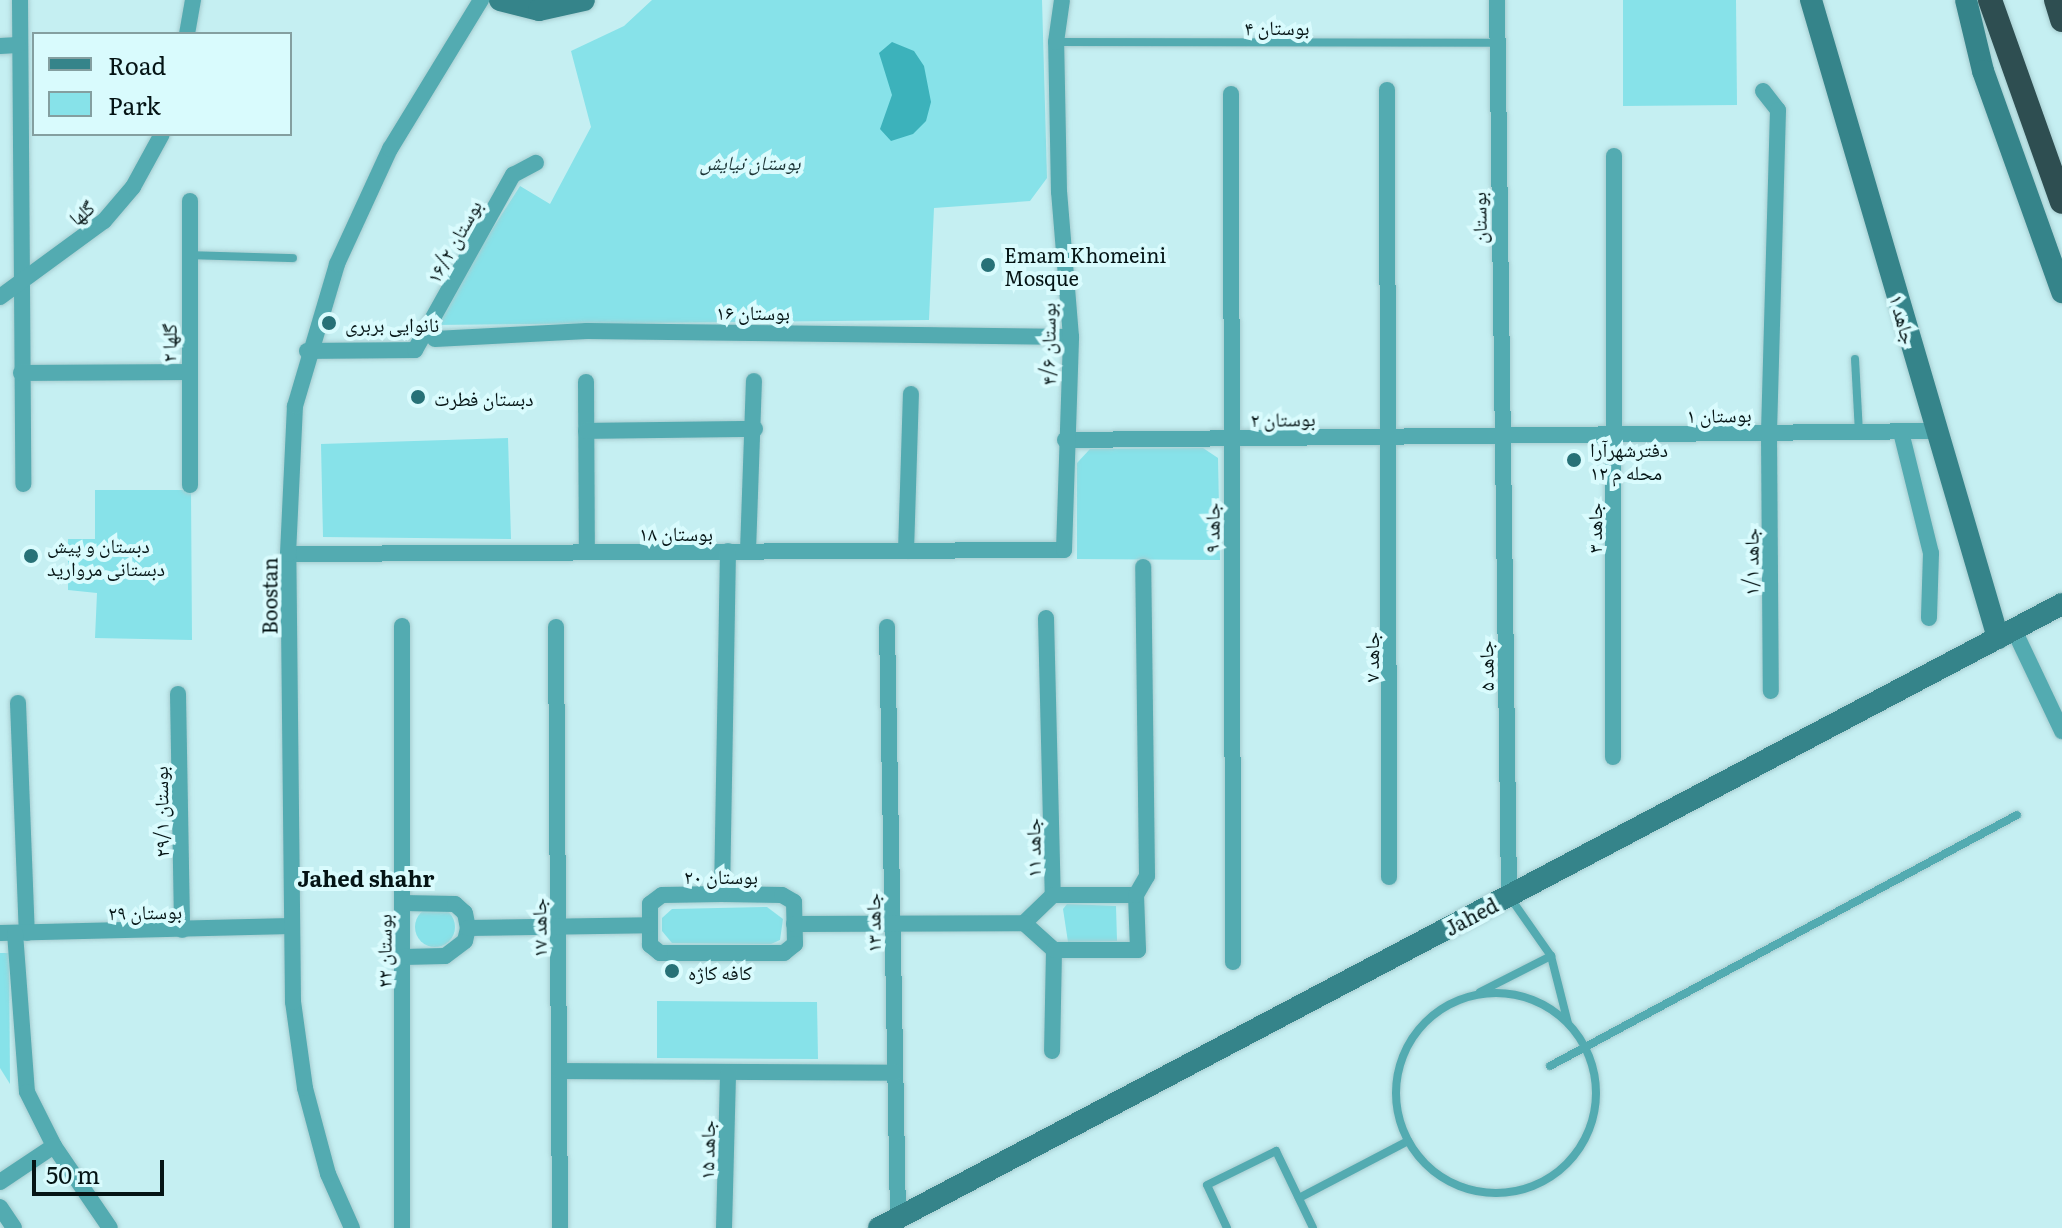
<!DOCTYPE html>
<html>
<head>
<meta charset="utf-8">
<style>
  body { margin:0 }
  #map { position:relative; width:2062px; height:1228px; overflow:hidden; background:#c5eff2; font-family:Literata,"Noto Naskh Arabic",serif }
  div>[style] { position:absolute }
  .green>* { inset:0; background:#87e2e9 }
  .round { border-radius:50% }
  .water>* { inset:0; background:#3cb2bb }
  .roads { filter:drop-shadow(0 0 2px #a6cccf) drop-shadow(0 0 2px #a6cccf) }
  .lane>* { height:8px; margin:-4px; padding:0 4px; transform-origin:4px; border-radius:4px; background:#53abb1 }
  .lane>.ring { margin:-4px; padding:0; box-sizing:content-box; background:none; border:8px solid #53abb1; border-radius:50% }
  .street>* { height:16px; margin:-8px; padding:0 8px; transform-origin:8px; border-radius:8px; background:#53abb1 }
  .secondary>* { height:22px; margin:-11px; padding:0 11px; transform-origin:11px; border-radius:11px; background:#35848a }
  .highway>* { height:24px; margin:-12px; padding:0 12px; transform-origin:12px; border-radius:12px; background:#2e4e51 }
  .dots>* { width:22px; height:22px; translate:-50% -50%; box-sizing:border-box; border:4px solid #d9fbfd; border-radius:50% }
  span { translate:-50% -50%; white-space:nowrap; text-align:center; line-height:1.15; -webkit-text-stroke:8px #d9fbfd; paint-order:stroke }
  .street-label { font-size:20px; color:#051415 }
  .park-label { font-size:20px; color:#1a3335; font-style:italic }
  .poi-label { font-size:20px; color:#051415 }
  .left { translate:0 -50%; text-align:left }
  .neighbourhood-label { font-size:22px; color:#051415; font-weight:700 }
  .legend { position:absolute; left:32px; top:32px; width:260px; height:104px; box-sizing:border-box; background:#d9fbfd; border:2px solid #849fa0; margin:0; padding:10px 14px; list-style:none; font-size:24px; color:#051415 }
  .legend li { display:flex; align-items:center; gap:16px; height:40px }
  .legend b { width:40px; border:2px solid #849fa0 }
  .scale { position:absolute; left:32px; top:1160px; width:132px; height:36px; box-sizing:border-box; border:4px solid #051415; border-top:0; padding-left:10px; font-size:24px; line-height:28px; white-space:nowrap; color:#051415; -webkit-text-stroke:6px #d9fbfd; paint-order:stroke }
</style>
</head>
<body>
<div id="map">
  <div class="green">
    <div style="clip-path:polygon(652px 0,1042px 0,1047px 178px,1030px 201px,934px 208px,929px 320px,431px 325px,520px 186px,550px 204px,591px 127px,571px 51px,624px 26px)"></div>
    <div style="clip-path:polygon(1623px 0,1736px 0,1737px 105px,1623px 106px)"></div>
    <div style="clip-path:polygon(508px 438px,511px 539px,323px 537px,321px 444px)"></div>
    <div style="clip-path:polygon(1203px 448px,1218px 458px,1220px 560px,1077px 559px,1077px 463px,1090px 449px)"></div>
    <div style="clip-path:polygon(95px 490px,191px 490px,192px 640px,95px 638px,97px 593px,68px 590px,68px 539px,95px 539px)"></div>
    <div style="clip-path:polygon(1067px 904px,1116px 906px,1117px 941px,1068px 942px,1063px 909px)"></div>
    <div class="round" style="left:415px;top:907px;width:40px;height:40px"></div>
    <div style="clip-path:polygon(767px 907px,783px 919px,780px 940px,771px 944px,672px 943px,662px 931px,662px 918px,672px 909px)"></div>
    <div style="clip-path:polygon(0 953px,9px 953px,10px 1084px,0 1068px)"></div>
    <div style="clip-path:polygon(657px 1001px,817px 1002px,818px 1059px,657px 1058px)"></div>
  </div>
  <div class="water">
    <div style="clip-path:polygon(892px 42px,914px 51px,924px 66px,931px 102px,926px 121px,913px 134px,891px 141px,880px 129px,892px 95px,879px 53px)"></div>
  </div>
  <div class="roads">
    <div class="lane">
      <div style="left:1056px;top:42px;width:441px;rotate:0.1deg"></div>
      <div style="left:190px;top:255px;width:103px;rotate:1.7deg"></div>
      <div style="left:1855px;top:359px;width:73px;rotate:86.9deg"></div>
      <div style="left:1509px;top:896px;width:73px;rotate:55deg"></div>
      <div style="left:1551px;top:956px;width:69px;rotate:75.8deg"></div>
      <div style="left:1480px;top:992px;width:80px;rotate:-26.9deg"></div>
      <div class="ring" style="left:1396px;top:993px;width:192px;height:192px"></div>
      <div style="left:1550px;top:1066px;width:530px;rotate:-28.26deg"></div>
      <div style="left:1299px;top:1198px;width:123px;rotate:-27.6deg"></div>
      <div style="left:1227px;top:1228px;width:47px;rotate:-114.9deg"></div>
      <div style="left:1207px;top:1185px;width:77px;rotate:-26.2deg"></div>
      <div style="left:1276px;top:1151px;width:85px;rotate:64.3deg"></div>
    </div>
    <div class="street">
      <div style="left:20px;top:0;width:484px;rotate:89.6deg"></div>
      <div style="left:1497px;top:0;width:896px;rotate:89.23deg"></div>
      <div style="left:187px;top:34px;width:35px;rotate:-80deg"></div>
      <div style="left:0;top:46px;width:18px;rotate:-3deg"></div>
      <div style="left:1387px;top:90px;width:787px;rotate:89.85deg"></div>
      <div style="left:1763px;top:91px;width:24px;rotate:52deg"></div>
      <div style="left:1778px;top:110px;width:323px;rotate:91.6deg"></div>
      <div style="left:1769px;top:433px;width:258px;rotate:89.6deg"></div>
      <div style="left:1231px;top:94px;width:868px;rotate:89.87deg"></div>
      <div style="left:0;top:297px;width:129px;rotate:-36.2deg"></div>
      <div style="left:104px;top:221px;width:45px;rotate:-49.5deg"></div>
      <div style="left:133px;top:187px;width:60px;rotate:-61.3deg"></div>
      <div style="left:435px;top:339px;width:152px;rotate:-3deg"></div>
      <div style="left:587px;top:331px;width:484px;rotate:0.7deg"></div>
      <div style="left:307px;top:351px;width:108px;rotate:-0.5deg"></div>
      <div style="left:415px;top:350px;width:201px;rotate:-60.8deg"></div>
      <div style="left:513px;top:175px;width:26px;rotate:-28deg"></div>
      <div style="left:21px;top:373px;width:167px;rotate:-0.3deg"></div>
      <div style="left:586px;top:382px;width:170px;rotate:89.7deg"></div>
      <div style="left:586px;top:431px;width:169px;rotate:-0.7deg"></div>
      <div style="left:1901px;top:432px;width:125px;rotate:76.1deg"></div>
      <div style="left:1931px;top:553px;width:65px;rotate:91.8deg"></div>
      <div style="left:1065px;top:440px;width:872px;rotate:-0.59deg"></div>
      <div style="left:190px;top:485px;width:284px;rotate:-90deg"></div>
      <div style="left:748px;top:551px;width:170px;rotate:-88deg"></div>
      <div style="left:906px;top:551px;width:157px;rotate:-88.2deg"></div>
      <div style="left:288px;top:554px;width:776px;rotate:-0.3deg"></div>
      <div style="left:1064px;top:550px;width:213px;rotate:-88.1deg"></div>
      <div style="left:1071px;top:337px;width:145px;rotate:-94.7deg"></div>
      <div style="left:1059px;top:192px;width:150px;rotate:-91.1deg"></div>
      <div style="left:1056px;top:42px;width:42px;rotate:-81.9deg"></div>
      <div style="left:1046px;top:618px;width:277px;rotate:88.6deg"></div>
      <div style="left:1053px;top:895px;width:40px;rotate:136deg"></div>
      <div style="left:1024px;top:923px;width:40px;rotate:42deg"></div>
      <div style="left:1054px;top:950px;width:101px;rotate:91.1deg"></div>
      <div style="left:402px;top:626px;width:602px;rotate:90deg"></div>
      <div style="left:556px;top:627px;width:601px;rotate:89.62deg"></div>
      <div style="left:887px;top:627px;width:591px;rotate:88.93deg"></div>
      <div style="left:2014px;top:630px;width:112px;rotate:64.6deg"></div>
      <div style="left:178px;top:694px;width:236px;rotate:89deg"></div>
      <div style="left:18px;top:703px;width:230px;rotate:87.8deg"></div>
      <div style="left:1613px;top:757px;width:601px;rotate:-89.9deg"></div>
      <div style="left:722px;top:894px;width:60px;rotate:1deg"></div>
      <div style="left:782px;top:895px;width:14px;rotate:30deg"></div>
      <div style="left:794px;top:902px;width:42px;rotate:88.6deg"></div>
      <div style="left:795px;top:944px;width:14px;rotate:141deg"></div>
      <div style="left:784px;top:953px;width:124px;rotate:180deg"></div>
      <div style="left:660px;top:953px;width:13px;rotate:-141deg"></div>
      <div style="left:650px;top:945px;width:41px;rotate:-90deg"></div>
      <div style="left:650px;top:904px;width:15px;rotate:-37deg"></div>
      <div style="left:662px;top:895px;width:60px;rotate:-1deg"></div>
      <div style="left:722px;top:894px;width:343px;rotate:-89deg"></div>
      <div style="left:1053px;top:895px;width:83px"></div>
      <div style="left:1136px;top:895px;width:55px;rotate:87.9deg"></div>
      <div style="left:1138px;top:950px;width:84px;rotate:180deg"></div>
      <div style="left:1136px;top:895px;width:22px;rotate:-60deg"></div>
      <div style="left:1147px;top:876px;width:309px;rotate:-90.7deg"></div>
      <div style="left:403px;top:903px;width:52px;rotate:1.1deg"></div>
      <div style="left:455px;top:904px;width:13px;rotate:42deg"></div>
      <div style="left:465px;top:913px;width:15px;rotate:79deg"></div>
      <div style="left:468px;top:928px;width:13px;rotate:103deg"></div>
      <div style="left:465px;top:941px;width:25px;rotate:143deg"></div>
      <div style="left:445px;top:956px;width:42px;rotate:178.6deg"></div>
      <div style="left:794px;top:924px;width:230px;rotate:-0.2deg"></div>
      <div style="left:468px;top:928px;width:181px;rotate:-0.9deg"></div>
      <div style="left:0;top:933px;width:291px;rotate:-1.4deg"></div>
      <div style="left:15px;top:933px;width:159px;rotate:85.7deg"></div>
      <div style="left:27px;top:1092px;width:60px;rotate:63.4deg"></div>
      <div style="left:54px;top:1146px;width:99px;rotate:55.7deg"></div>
      <div style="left:560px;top:1071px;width:335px;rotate:0.3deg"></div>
      <div style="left:0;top:1182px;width:65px;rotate:-33.7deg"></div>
      <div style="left:0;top:1207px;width:25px;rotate:56deg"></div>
      <div style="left:352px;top:1228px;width:59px;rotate:-114deg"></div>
      <div style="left:328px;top:1174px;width:89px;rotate:-105deg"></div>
      <div style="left:305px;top:1088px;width:87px;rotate:-97.9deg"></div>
      <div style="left:293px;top:1002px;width:448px;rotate:-90.6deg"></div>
      <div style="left:288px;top:554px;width:148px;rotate:-87.3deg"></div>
      <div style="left:295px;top:406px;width:148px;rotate:-73.5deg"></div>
      <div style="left:337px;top:264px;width:127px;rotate:-65.3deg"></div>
      <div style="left:390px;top:149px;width:175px;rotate:-58.6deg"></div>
      <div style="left:724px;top:1228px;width:155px;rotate:-88.5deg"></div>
    </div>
    <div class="secondary">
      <div style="left:500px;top:0;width:40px;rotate:14.4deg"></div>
      <div style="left:539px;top:10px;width:46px;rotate:-12.5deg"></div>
      <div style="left:1811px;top:0;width:665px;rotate:73.66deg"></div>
      <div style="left:1966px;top:0;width:73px;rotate:76.5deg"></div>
      <div style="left:1983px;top:71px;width:235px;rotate:70.3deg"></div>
      <div style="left:879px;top:1228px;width:1337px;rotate:-27.81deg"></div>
    </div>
    <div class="highway">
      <div style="left:1990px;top:0;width:214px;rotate:70.4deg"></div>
      <div style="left:2056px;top:0;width:21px;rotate:73deg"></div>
    </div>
  </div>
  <div class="dots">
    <div style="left:988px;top:265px;background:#277177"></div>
    <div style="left:329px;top:323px;background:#277177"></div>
    <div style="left:418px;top:397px;background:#277177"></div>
    <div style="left:1574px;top:460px;background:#277177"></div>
    <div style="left:31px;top:556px;background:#277177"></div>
    <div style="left:672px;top:971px;background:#277177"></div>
  </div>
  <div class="street-label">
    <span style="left:1277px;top:26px">بوستان ۴</span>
    <span style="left:81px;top:212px;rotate:-40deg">گلها</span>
    <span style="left:1478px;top:218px;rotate:-91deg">بوستان</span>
    <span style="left:453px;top:241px;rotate:-61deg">بوستان ۱۶/۲</span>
    <span style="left:753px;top:311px">بوستان ۱۶</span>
    <span style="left:1904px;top:319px;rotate:74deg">جاهد ۱</span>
    <span style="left:168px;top:343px;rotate:-89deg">گلها ۲</span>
    <span style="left:1047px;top:344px;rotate:-90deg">بوستان ۴/۶</span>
    <span style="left:1719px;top:414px;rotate:-1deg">بوستان ۱</span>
    <span style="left:1283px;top:418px;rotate:-1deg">بوستان ۲</span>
    <span style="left:1211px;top:528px;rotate:-90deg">جاهد ۹</span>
    <span style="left:1593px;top:528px;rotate:-90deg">جاهد ۳</span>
    <span style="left:676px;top:532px">بوستان ۱۸</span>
    <span style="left:1750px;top:562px;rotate:-90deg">جاهد ۱/۱</span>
    <span style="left:269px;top:596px;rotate:-90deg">Boostan</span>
    <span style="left:1370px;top:657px;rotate:-90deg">جاهد ۷</span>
    <span style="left:1485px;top:666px;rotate:-91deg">جاهد ۵</span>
    <span style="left:160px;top:812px;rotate:-91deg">بوستان ۲۹/۱</span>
    <span style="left:1032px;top:848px;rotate:-91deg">جاهد ۱۱</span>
    <span style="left:721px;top:875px">بوستان ۲۰</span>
    <span style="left:145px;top:911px;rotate:-1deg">بوستان ۲۹</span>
    <span style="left:1471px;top:916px;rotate:-28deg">Jahed</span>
    <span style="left:872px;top:923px;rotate:-91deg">جاهد ۱۳</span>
    <span style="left:538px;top:928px;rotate:-91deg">جاهد ۱۷</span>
    <span style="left:383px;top:951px;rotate:-90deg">بوستان ۲۲</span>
    <span style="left:706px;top:1150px;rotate:-89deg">جاهد ۱۵</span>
  </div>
  <div class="park-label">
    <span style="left:750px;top:161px">بوستان نیایش</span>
  </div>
  <div class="poi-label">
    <span class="left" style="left:1004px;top:266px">Emam Khomeini<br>Mosque</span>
    <span class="left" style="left:345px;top:323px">نانوایی بربری</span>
    <span class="left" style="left:434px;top:397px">دبستان فطرت</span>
    <span class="left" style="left:1590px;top:460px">دفترشهرآرا<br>محله م ۱۲</span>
    <span class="left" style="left:47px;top:556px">دبستان و پیش<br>دبستانی مروارید</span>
    <span class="left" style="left:688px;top:971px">کافه کاژه</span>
  </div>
  <div class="neighbourhood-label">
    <span style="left:366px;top:878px">Jahed shahr</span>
  </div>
  <ul class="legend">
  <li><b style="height:10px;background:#35848a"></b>Road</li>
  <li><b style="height:22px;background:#87e2e9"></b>Park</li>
  </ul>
  <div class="scale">50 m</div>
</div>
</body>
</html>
